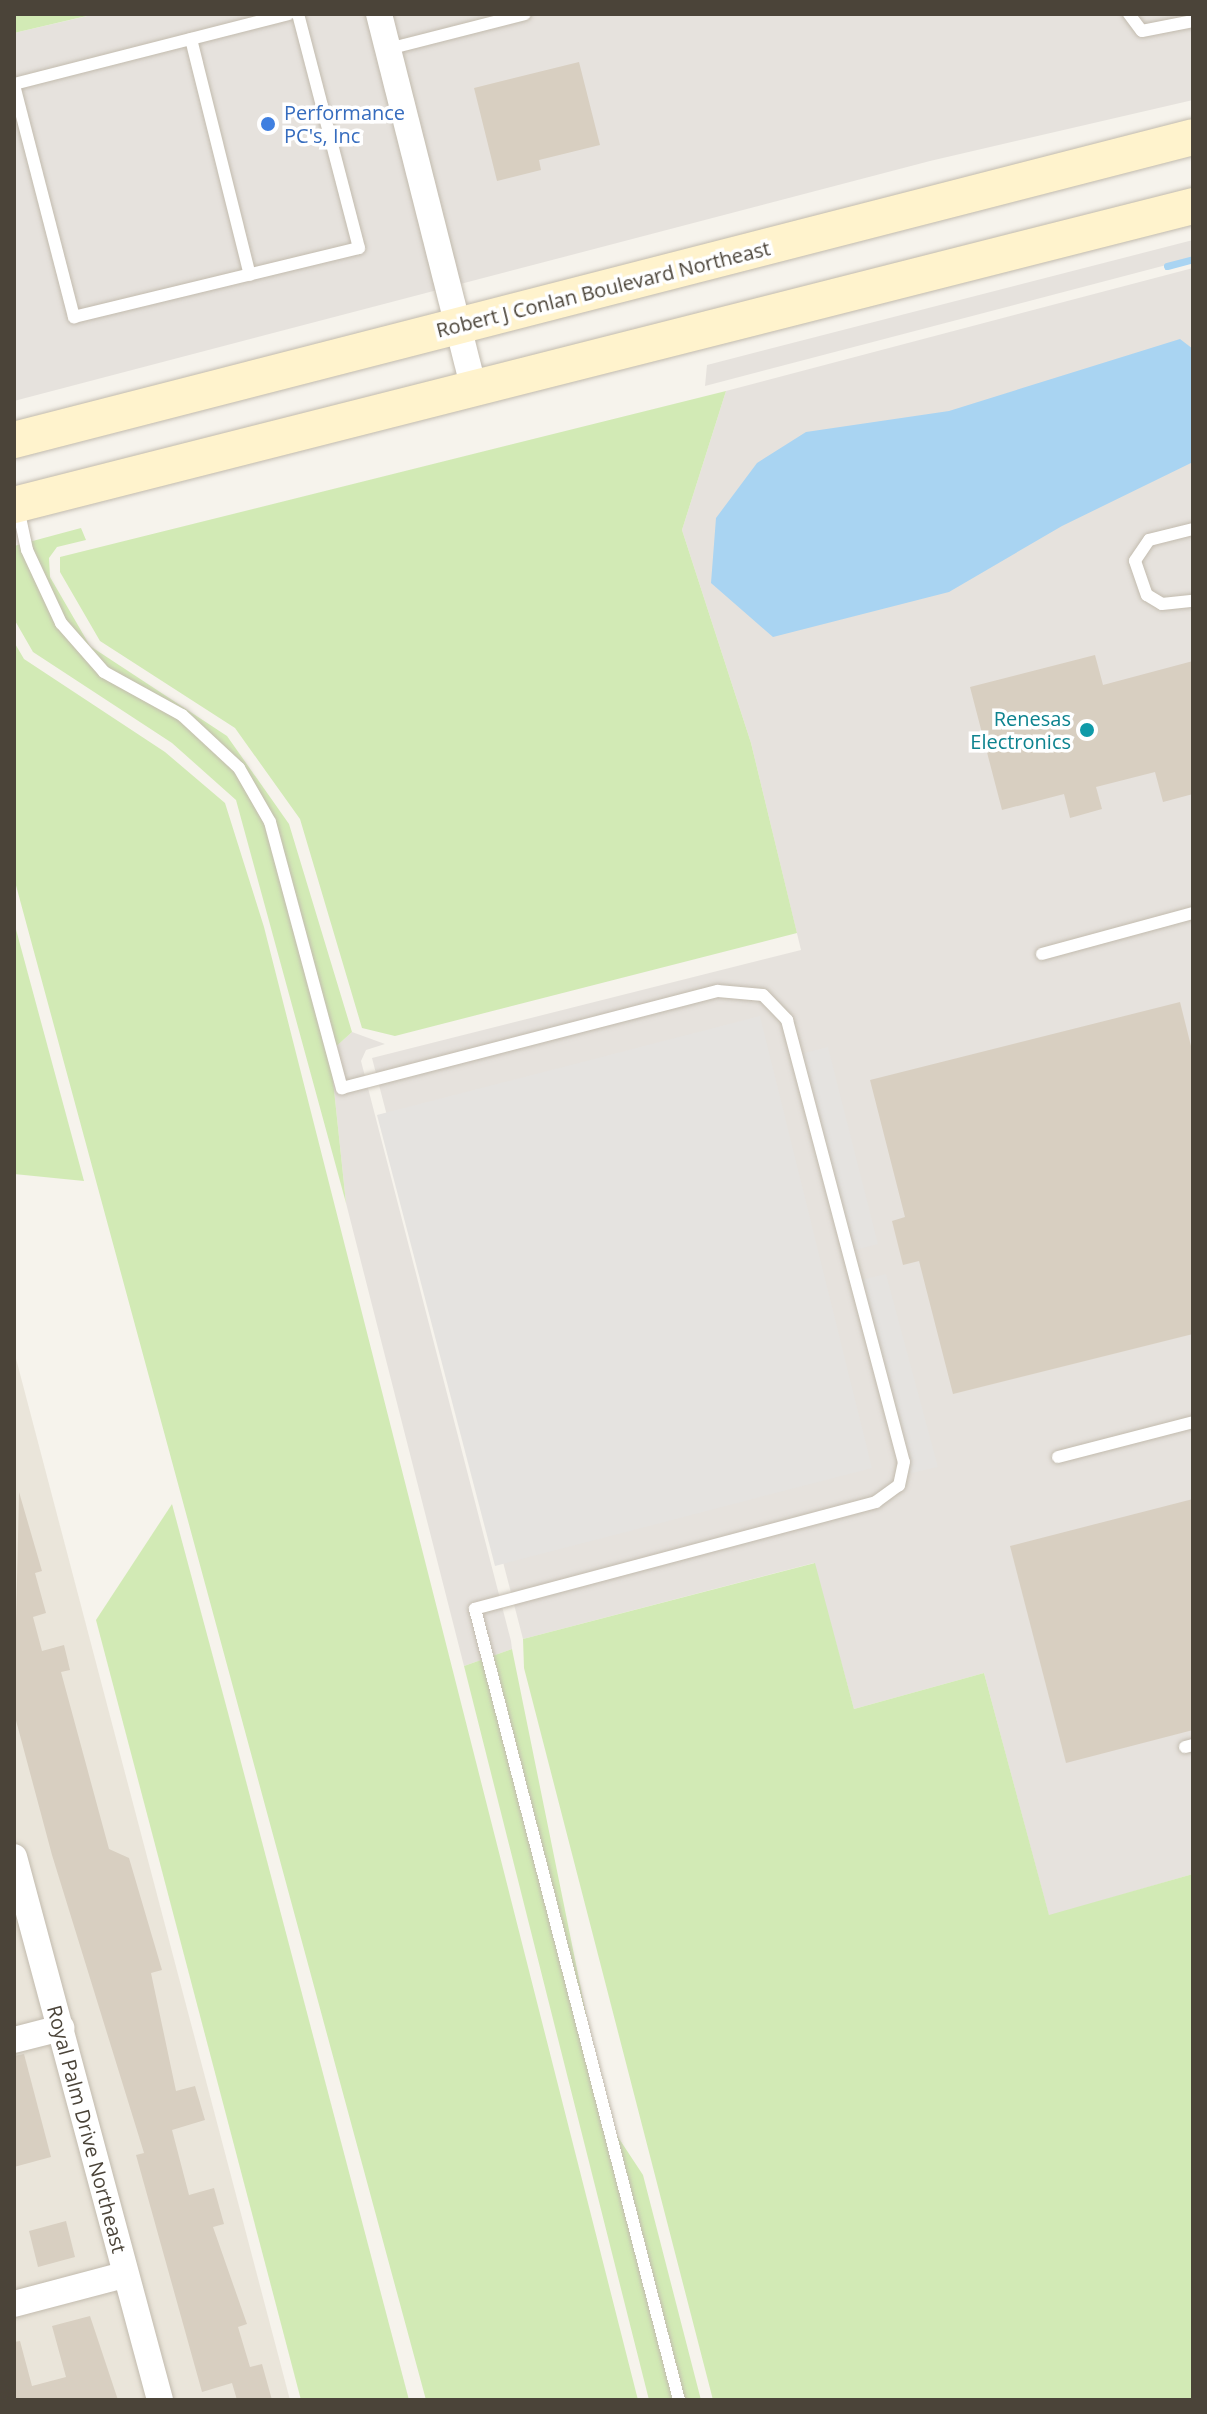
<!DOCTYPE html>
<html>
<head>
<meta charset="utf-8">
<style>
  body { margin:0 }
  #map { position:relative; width:1207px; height:2414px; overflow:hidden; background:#f6f3ec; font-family:"Open Sans",sans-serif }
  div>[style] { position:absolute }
  .residential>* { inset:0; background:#eae5da }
  .industrial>* { inset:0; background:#e6e2dd }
  .green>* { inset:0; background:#d2eab5 }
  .parking>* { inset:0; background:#e5e3e0 }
  .water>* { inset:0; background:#a9d4f2 }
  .stream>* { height:7px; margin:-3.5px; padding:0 3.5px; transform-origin:3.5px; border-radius:3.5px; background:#a9d4f2 }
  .building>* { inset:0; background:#d8cfc1 }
  .roads { filter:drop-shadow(0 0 2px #c2bbae) drop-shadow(0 0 2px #c2bbae) }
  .lane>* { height:12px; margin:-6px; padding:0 6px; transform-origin:6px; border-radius:6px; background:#fff }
  .street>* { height:26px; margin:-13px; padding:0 13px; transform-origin:13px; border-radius:13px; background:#fff }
  .secondary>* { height:36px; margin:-18px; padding:0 18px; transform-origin:18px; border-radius:18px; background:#fff3cd }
  .dots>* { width:22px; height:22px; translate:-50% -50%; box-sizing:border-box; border:4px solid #fff; border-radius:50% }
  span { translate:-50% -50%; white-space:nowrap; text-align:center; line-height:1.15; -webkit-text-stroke:7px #fff; paint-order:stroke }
  .shop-label { font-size:20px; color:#366cbe }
  .left { translate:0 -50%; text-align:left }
  .street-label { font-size:20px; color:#4b4439 }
  .culture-label { font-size:20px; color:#0d838f }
  .right { translate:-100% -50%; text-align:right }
  .frame { position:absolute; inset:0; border:16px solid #4b4439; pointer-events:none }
</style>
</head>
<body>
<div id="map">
  <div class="residential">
    <div style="clip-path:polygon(14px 1351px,290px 2400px,14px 2400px)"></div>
  </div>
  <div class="industrial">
    <div style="clip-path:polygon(96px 14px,1193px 14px,1193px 100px,930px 161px,14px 401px,14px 33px)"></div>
    <div style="clip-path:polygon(1193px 240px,1193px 258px,705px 386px,707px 365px)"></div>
    <div style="clip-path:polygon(1193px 268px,1193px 1874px,1049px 1916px,984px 1673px,854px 1709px,814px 1563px,523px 1639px,372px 1058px,801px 950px,751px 743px,682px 530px,726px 391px)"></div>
    <div style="clip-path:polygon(352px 1032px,385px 1044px,366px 1050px,361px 1061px,511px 1641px,512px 1649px,464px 1666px,346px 1203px,330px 1052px)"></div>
  </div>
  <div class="green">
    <div style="clip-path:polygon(14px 14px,95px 14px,14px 33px)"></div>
    <div style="clip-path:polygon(726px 391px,682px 530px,751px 743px,797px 933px,395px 1036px,362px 1028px,300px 819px,235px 728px,100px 641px,60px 572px,60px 557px)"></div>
    <div style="clip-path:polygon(81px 528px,86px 540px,57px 547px,49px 558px,50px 577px,90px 646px,227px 736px,289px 824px,352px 1032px,330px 1052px,346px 1203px,236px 800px,172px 743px,33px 652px,14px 619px,14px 546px)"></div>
    <div style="clip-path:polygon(14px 642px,24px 659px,165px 752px,225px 803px,264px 927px,638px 2400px,426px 2400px,14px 878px)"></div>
    <div style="clip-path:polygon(14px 922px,84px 1181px,14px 1174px)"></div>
    <div style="clip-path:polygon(172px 1504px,227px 1709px,409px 2400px,301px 2400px,96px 1620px)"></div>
    <div style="clip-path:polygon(815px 1563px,854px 1709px,984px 1673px,1049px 1915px,1193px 1874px,1193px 2400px,713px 2400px,524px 1668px,523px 1639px)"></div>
    <div style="clip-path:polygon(512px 1649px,608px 2122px,643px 2175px,701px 2400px,649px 2400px,464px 1666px)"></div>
  </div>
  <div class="parking">
    <div style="clip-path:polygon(760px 1016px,872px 1468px,495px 1566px,377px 1115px)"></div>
    <div style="clip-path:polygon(828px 1047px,878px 1244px,848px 1252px,797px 1055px)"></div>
    <div style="clip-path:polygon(886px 1274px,938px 1467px,903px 1475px,856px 1281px)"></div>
  </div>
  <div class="water">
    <div style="clip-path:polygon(1180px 339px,1193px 349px,1193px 462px,1062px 526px,949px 592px,773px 637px,711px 583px,716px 518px,757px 463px,806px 432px,949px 411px)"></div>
  </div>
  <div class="stream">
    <div style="left:1167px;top:266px;width:27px;rotate:-15deg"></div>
  </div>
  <div class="building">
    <div style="clip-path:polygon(579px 62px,600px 145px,539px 160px,541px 170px,497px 181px,474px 88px)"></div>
    <div style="clip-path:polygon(1095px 655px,1103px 685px,1193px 661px,1193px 794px,1163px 802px,1155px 772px,1096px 787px,1102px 809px,1070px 818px,1064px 794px,1002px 810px,970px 687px)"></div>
    <div style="clip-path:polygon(1180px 1002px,1193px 1054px,1193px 1334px,953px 1394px,919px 1261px,903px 1265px,892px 1221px,905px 1217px,870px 1080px)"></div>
    <div style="clip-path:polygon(19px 1492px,42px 1571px,35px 1573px,46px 1613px,33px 1617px,42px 1651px,64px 1645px,70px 1670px,61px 1672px,109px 1849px,129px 1858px,162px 1970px,151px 1973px,176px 2091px,195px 2086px,205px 2120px,172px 2130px,189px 2195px,214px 2188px,224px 2224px,213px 2227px,247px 2324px,238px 2327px,250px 2367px,262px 2364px,272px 2400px,237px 2400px,232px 2383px,202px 2392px,136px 2155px,144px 2153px,52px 1855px,14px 1713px)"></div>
    <div style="clip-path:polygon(1193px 1499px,1193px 1730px,1066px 1763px,1010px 1546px)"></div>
    <div style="clip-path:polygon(24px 2054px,51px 2157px,14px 2167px,14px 2056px)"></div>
    <div style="clip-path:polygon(66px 2221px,75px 2257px,38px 2267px,29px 2231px)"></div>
    <div style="clip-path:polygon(90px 2316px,118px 2400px,14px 2400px,14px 2342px,20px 2341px,32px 2386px,66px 2377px,52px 2326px)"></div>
  </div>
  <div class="roads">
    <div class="lane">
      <div style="left:1129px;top:14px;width:21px;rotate:53deg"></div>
      <div style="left:1142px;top:31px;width:52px;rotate:-11.1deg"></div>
      <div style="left:191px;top:39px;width:243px;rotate:76deg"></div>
      <div style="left:388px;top:49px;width:141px;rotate:-14.3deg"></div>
      <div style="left:14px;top:84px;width:283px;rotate:-14.3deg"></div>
      <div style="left:14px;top:85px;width:240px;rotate:75.5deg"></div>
      <div style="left:74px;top:317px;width:293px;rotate:-13.6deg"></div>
      <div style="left:359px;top:248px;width:242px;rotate:-104.6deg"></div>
      <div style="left:18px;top:508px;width:43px;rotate:77.9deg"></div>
      <div style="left:27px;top:550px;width:81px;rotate:65deg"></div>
      <div style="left:61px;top:623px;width:65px;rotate:48.7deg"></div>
      <div style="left:104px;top:672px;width:89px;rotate:28.9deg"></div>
      <div style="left:182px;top:715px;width:78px;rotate:42.9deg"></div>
      <div style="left:239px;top:768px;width:62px;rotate:60.1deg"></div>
      <div style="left:270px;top:822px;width:276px;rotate:74.9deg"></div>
      <div style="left:342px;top:1088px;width:388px;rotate:-14.5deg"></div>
      <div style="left:718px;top:991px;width:45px;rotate:5.1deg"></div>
      <div style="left:763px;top:995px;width:35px;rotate:46deg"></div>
      <div style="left:787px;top:1020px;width:457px;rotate:75.2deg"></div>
      <div style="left:904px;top:1462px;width:24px;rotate:102deg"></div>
      <div style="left:899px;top:1485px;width:29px;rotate:144deg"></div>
      <div style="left:876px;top:1502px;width:415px;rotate:165.1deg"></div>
      <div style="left:475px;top:1609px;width:817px;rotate:75.54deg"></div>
      <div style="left:1193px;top:529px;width:45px;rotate:166deg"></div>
      <div style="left:1149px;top:540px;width:25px;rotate:124deg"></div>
      <div style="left:1135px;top:561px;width:36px;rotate:71deg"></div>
      <div style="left:1147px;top:595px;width:17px;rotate:31deg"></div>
      <div style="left:1162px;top:604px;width:31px;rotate:-6deg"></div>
      <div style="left:1042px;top:954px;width:156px;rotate:-15.2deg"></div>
      <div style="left:1058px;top:1457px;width:139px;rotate:-14.5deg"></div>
      <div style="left:1185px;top:1747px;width:8px;rotate:-14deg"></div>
    </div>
    <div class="street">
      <div style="left:379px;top:14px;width:387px;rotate:75.8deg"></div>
      <div style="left:14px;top:1857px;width:562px;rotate:74.95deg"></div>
      <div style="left:14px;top:2040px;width:49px;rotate:-14.3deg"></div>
      <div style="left:14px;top:2304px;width:114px;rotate:-14.8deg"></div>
    </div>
    <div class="secondary">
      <div style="left:14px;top:440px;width:1217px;rotate:-14.41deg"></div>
      <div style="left:14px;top:505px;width:1216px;rotate:-14.23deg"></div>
    </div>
  </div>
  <div class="dots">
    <div style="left:268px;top:124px;background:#3f7fe0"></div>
    <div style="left:1087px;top:730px;background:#0f9aa8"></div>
  </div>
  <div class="shop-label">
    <span class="left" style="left:284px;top:124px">Performance<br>PC's, Inc</span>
  </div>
  <div class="street-label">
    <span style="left:603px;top:289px;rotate:-14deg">Robert J Conlan Boulevard Northeast</span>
    <span style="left:87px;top:2129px;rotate:75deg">Royal Palm Drive Northeast</span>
  </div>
  <div class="culture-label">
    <span class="right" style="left:1071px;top:730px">Renesas<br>Electronics</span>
  </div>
  <div class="frame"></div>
</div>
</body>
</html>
